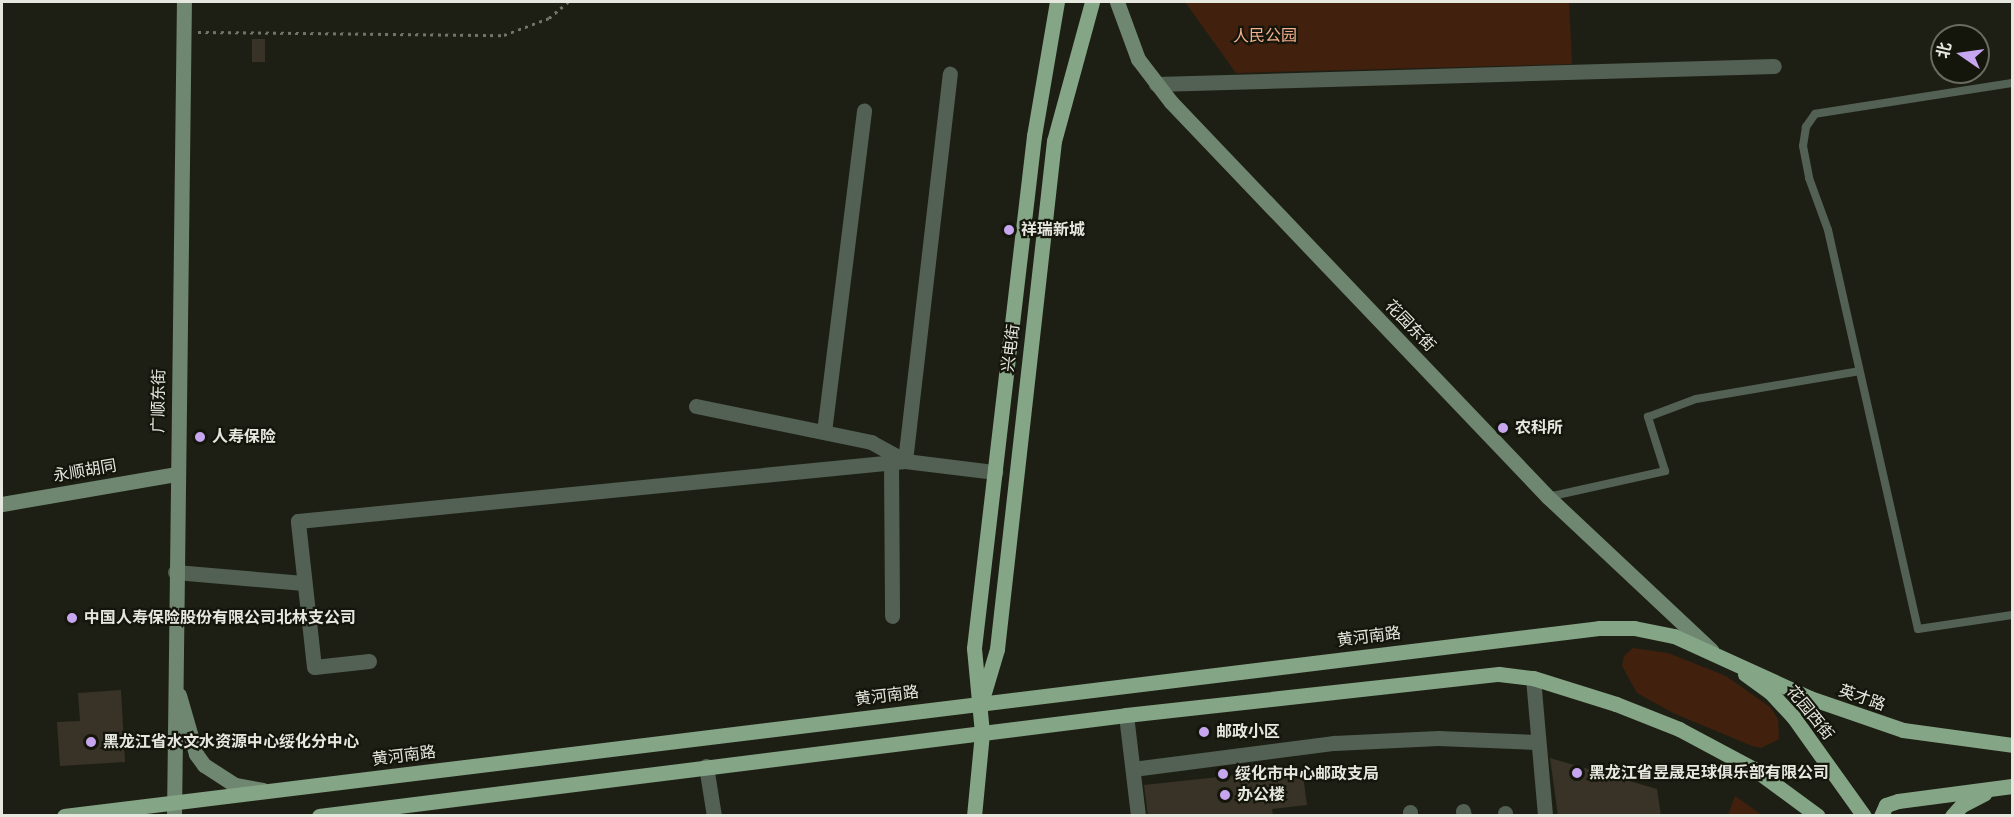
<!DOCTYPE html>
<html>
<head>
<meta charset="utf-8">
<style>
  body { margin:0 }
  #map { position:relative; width:2014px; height:817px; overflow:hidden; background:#1e1f14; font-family:Helvetica,"Noto Sans SC",sans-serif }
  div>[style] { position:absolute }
  .green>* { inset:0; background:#42200e }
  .building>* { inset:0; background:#393227 }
  .path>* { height:3px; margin-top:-1.5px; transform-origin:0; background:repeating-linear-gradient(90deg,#727369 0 3px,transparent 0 7.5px) }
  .lane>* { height:8px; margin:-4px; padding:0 4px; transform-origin:4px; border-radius:4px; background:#526153 }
  .street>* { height:15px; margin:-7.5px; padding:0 7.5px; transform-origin:7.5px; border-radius:7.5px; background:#526153 }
  .secondary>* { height:15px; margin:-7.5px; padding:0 7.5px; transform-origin:7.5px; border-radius:7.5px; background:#6f8770 }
  .primary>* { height:15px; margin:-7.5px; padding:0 7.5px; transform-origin:7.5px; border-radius:7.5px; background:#85a587 }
  .dots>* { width:16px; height:16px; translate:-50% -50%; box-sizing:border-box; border:3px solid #15160b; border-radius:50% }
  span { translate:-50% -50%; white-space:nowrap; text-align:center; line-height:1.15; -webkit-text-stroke:4.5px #15160b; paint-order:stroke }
  .park-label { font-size:16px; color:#f6af8f }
  .poi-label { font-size:16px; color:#e6e7df; font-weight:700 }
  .left { translate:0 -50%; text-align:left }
  .street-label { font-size:16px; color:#e6e7df }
  .frame { position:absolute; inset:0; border:3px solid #e6e7df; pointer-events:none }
  .north { position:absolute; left:1930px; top:24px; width:60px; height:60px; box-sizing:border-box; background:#15160b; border:2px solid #696a60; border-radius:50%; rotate:283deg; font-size:16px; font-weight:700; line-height:24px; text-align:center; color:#e6e7df }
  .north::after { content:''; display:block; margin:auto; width:21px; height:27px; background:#c7a6f0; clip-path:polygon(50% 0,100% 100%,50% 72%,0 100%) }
</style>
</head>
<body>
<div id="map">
  <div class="green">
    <div style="clip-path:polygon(1185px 2px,1569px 2px,1572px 64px,1236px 73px)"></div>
    <div style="clip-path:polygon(1633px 648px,1668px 653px,1726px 676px,1770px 707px,1778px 719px,1779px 739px,1761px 748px,1752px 746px,1673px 713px,1637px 693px,1622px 666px,1624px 656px)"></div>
    <div style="clip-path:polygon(1735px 796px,1762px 815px,1728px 815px)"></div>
  </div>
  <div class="building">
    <div style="clip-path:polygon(252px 39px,265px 39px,265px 62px,252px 62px)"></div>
    <div style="clip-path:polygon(121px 690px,125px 762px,60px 766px,57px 722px,80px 721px,78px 693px)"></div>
    <div style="clip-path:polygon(1550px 758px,1657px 789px,1661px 816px,1558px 816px)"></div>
    <div style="clip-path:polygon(1302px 768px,1307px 805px,1272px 809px,1273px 816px,1148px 816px,1144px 785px)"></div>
  </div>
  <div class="path">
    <div style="left:198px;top:32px;width:306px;rotate:0.6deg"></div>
    <div style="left:504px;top:35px;width:48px;rotate:-20.7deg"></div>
    <div style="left:549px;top:18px;width:25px;rotate:-40deg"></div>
  </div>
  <div class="lane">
    <div style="left:2012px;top:83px;width:199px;rotate:171.1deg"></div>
    <div style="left:1815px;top:114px;width:16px;rotate:125deg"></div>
    <div style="left:1806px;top:127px;width:19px;rotate:99deg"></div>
    <div style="left:1803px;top:146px;width:33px;rotate:79deg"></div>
    <div style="left:1809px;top:178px;width:55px;rotate:69.9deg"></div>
    <div style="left:1828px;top:230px;width:409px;rotate:77.3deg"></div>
    <div style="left:1918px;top:629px;width:95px;rotate:-8.5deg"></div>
    <div style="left:1548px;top:497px;width:120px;rotate:-12.5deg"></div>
    <div style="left:1665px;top:471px;width:57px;rotate:-107.5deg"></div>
    <div style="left:1648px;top:417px;width:51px;rotate:-20.6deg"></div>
    <div style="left:1696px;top:399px;width:165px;rotate:-9.7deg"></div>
  </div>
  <div class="street">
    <div style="left:1156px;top:84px;width:618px;rotate:-1.67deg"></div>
    <div style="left:696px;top:406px;width:179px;rotate:11.6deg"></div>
    <div style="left:871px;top:442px;width:39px;rotate:29deg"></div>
    <div style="left:905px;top:461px;width:390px;rotate:-83.4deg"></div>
    <div style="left:824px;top:432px;width:324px;rotate:-82.9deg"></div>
    <div style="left:891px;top:463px;width:153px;rotate:89.6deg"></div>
    <div style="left:175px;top:572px;width:129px;rotate:4.9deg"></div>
    <div style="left:369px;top:661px;width:55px;rotate:173.8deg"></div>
    <div style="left:314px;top:667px;width:147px;rotate:-96.3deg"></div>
    <div style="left:298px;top:521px;width:610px;rotate:-5.65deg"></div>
    <div style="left:905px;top:461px;width:91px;rotate:7deg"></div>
    <div style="left:1533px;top:678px;width:139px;rotate:85deg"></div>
    <div style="left:1126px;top:715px;width:102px;rotate:83.2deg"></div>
    <div style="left:706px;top:766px;width:51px;rotate:80.9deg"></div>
    <div style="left:1133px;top:769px;width:203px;rotate:-7.4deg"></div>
    <div style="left:1334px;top:743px;width:104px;rotate:-2.8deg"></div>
    <div style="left:1438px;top:738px;width:98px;rotate:2.3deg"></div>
    <div style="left:1463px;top:811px;width:5px;rotate:79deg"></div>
    <div style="left:1410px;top:812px;width:4px;rotate:90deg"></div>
    <div style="left:1505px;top:813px;width:3px;rotate:90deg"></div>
  </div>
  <div class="secondary">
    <div style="left:1117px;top:2px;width:61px;rotate:69.8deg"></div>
    <div style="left:1138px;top:59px;width:54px;rotate:52.5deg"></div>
    <div style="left:1171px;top:102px;width:546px;rotate:46.34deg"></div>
    <div style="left:1548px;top:497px;width:224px;rotate:43.2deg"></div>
    <div style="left:2px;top:504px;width:176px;rotate:-9.8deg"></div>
    <div style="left:179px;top:695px;width:61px;rotate:73.9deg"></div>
    <div style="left:196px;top:754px;width:14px;rotate:54deg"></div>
    <div style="left:204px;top:765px;width:37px;rotate:33deg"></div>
    <div style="left:235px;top:785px;width:28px;rotate:10deg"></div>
    <div style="left:174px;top:816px;width:814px;rotate:-89.3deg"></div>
  </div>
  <div class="primary">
    <div style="left:1745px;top:674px;width:31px;rotate:36deg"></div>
    <div style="left:1770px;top:692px;width:35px;rotate:47deg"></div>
    <div style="left:1794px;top:718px;width:120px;rotate:54.5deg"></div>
    <div style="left:983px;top:696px;width:49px;rotate:-73.4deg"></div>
    <div style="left:997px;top:649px;width:511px;rotate:-83.6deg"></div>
    <div style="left:1054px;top:141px;width:144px;rotate:-74.7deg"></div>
    <div style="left:64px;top:816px;width:1546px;rotate:-6.98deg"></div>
    <div style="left:1599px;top:628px;width:35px"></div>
    <div style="left:1634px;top:628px;width:41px;rotate:11.3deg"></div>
    <div style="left:1674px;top:636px;width:149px;rotate:24.5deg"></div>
    <div style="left:1810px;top:698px;width:98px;rotate:19deg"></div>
    <div style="left:1903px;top:730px;width:110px;rotate:7.8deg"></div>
    <div style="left:319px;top:816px;width:813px;rotate:-7.13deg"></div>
    <div style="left:1126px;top:715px;width:375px;rotate:-6.3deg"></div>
    <div style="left:1499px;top:674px;width:34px;rotate:7deg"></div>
    <div style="left:1533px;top:678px;width:87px;rotate:17.4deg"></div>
    <div style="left:1616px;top:704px;width:68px;rotate:21.6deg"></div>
    <div style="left:1679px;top:729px;width:85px;rotate:28.1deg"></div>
    <div style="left:1754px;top:769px;width:79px;rotate:36.3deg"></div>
    <div style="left:974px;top:816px;width:83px;rotate:-84.5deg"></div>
    <div style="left:982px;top:733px;width:85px;rotate:-95.4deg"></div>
    <div style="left:974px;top:648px;width:516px;rotate:-83.32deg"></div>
    <div style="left:1034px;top:136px;width:136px;rotate:-80.3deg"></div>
    <div style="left:1881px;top:816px;width:12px;rotate:-66deg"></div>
    <div style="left:1886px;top:805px;width:13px;rotate:-18deg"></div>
    <div style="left:1898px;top:801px;width:115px;rotate:-7.5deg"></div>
    <div style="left:1952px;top:816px;width:15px;rotate:-48deg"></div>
    <div style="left:1962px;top:805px;width:25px;rotate:-27deg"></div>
  </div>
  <div class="dots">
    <div style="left:1009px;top:230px;background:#c7a6f0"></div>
    <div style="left:1503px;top:428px;background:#c7a6f0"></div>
    <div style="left:200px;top:437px;background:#c7a6f0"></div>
    <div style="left:72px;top:618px;background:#c7a6f0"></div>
    <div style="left:1204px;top:732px;background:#c7a6f0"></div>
    <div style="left:91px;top:742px;background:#c7a6f0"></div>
    <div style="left:1577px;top:773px;background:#c7a6f0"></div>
    <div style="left:1223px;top:774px;background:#c7a6f0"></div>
    <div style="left:1225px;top:795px;background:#c7a6f0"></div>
  </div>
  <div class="park-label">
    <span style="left:1265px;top:36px">人民公园</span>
  </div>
  <div class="poi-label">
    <span class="left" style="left:1021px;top:230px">祥瑞新城</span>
    <span class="left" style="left:1515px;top:428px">农科所</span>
    <span class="left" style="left:212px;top:437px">人寿保险</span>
    <span class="left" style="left:84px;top:618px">中国人寿保险股份有限公司北林支公司</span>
    <span class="left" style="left:1216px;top:732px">邮政小区</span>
    <span class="left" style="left:103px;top:742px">黑龙江省水文水资源中心绥化分中心</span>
    <span class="left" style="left:1589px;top:773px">黑龙江省昱晟足球俱乐部有限公司</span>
    <span class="left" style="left:1235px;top:774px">绥化市中心邮政支局</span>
    <span class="left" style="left:1237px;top:795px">办公楼</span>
  </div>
  <div class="street-label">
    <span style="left:1410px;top:326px;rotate:46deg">花园东街</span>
    <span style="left:1011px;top:348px;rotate:-83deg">兴电街</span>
    <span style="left:159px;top:401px;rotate:-89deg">广顺东街</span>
    <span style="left:85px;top:471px;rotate:-10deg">永顺胡同</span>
    <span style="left:1369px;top:637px;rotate:-7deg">黄河南路</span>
    <span style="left:887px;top:696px;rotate:-7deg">黄河南路</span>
    <span style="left:1862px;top:698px;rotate:19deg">英才路</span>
    <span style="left:1810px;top:713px;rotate:51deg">花园西街</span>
    <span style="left:404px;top:756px;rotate:-7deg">黄河南路</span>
  </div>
  <div class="frame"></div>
  <div class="north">北</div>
</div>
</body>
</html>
